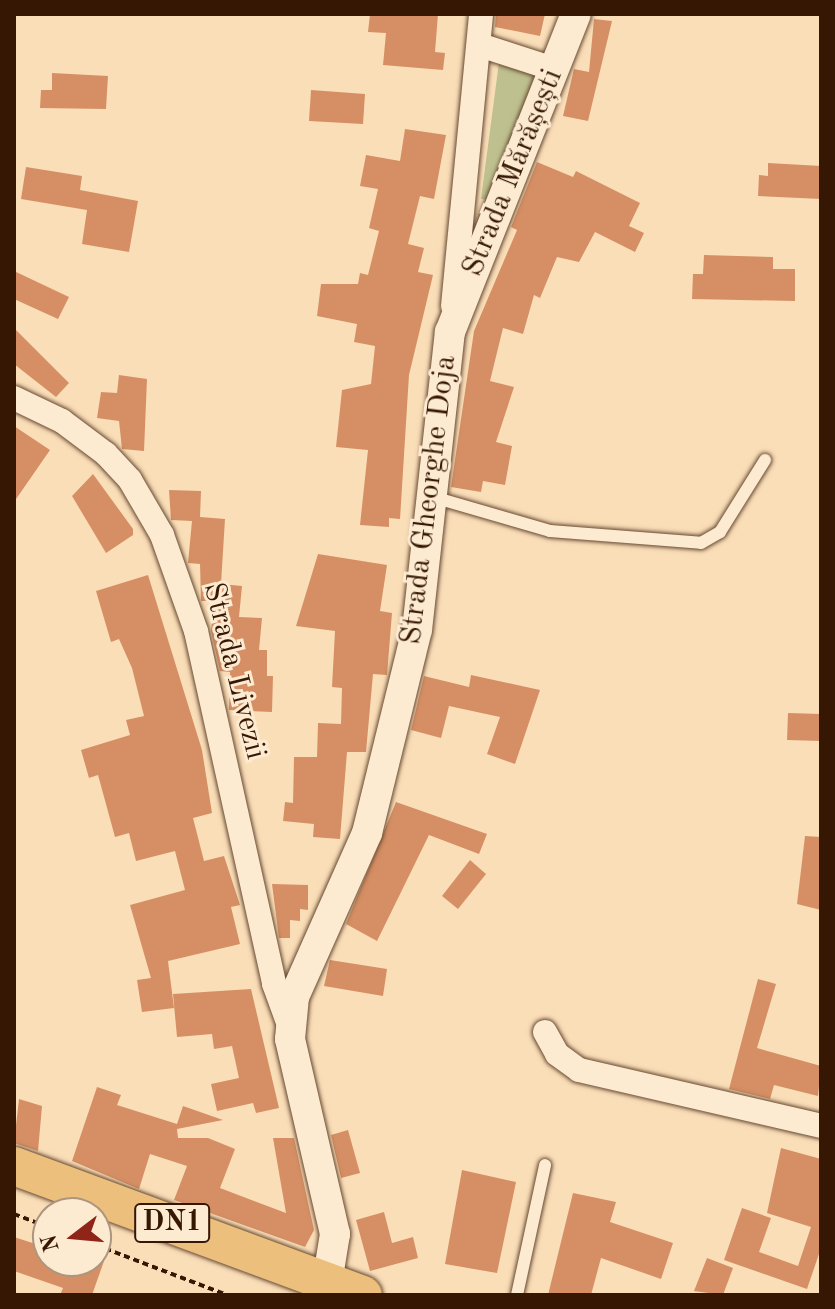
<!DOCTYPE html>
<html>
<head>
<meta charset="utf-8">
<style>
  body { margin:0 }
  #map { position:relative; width:835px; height:1309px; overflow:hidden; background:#fadeb8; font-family:"Old Standard TT",serif }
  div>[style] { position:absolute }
  .green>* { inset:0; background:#bec18f }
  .building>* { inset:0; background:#d68f64 }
  .path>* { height:4px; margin-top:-2px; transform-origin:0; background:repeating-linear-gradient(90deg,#361704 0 6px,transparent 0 10px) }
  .roads { filter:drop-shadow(0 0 2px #674931) drop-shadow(0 0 2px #674931) }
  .service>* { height:12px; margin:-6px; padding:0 6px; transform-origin:6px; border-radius:6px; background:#fcead1 }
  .minor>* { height:24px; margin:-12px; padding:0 12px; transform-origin:12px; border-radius:12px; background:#fcead1 }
  .tertiary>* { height:30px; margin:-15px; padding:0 15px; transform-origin:15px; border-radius:15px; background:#fcead1 }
  .primary>* { height:38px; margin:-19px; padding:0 19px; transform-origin:19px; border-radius:19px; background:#edbf7c }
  span { translate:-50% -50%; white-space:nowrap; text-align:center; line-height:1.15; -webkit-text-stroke:6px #fcead1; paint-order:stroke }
  .shield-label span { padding:2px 6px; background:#fcead1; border:2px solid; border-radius:6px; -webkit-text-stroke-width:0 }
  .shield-label { font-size:28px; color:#361704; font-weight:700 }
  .street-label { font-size:30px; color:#361704 }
  .frame { position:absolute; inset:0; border:16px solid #361704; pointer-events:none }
  .north { position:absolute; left:32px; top:1197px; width:80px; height:80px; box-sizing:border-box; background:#fcead1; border:2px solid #ad967f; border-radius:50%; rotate:254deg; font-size:22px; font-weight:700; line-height:32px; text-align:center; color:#361704 }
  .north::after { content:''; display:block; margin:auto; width:28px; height:36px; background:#8f2418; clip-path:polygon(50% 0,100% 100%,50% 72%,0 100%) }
</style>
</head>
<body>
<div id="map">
  <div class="green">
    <div style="clip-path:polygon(499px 62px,538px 72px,490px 200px,481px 199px)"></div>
  </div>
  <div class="building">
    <div style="clip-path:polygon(370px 14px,438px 14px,435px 52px,445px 53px,443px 70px,383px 65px,386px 33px,368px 32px)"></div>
    <div style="clip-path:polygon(496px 14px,545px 14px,540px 36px,495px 27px)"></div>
    <div style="clip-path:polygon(594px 19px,612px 21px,588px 121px,563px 116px,574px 69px,589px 72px)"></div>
    <div style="clip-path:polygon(52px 73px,108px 76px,106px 109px,40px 108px,41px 90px,52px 90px)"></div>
    <div style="clip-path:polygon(311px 90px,365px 94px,363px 124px,309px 121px)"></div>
    <div style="clip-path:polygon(405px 129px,446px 135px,434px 199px,420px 196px,408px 244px,424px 248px,418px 272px,433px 275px,409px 375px,400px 519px,389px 518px,389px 527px,360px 525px,368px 450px,336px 447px,342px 390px,371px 384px,375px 346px,354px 342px,357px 324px,317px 316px,321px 284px,358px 284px,360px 273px,368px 275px,379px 231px,369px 228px,378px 189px,360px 186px,366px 155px,400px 161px)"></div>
    <div style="clip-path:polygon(537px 162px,573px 177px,576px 171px,640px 203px,629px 226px,644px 233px,635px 252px,595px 232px,579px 262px,557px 257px,540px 298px,534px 295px,523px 334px,503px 328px,490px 381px,514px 387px,496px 442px,512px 446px,505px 485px,483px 481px,481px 492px,451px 487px,474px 331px,517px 230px,511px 227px)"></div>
    <div style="clip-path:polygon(768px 163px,821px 166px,821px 199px,758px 196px,759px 175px,768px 176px)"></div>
    <div style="clip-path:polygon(26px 167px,82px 176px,80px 190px,138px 201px,129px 252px,82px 244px,87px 210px,21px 199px)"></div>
    <div style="clip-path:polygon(704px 255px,773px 257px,773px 269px,795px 269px,795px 301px,692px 299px,693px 274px,703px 274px)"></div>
    <div style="clip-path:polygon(14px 271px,69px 297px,58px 319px,14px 299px)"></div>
    <div style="clip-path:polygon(14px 328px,69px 383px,56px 397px,14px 364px)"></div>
    <div style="clip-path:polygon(119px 375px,147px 379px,144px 451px,122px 449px,119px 421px,97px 418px,101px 392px,117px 393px)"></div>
    <div style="clip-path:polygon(14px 426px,50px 450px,14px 502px)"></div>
    <div style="clip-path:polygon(93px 474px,133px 529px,133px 535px,106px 553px,72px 496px)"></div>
    <div style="clip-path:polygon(169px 490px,201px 491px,200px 517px,225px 519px,221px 584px,242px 586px,239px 617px,262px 618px,259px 650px,267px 650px,267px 676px,273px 676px,272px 712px,229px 710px,230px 672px,220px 671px,211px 631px,214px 601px,201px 601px,200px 564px,188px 563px,192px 521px,171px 520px)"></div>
    <div style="clip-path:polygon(318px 554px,387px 565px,380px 611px,392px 613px,387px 675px,373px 674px,366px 752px,347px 752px,340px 839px,313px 837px,314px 824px,283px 821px,285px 802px,293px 803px,294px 757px,317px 757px,318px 723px,341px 724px,342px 688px,332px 687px,335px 631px,296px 626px)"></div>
    <div style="clip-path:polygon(148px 575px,202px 750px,212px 813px,193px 818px,204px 861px,224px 856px,240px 905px,231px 907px,240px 944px,168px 961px,174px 1008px,142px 1012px,137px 980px,151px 978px,130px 905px,185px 890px,175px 851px,136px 861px,129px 833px,115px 837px,98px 775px,89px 778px,81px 750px,130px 735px,126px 720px,144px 716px,132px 668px,119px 639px,111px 642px,96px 591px)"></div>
    <div style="clip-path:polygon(471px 675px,540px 690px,515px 764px,487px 754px,500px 717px,449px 706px,441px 738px,411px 730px,424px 676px,469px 687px)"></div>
    <div style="clip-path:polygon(788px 713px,821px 714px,821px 741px,787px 740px)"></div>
    <div style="clip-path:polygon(396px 802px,487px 834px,479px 854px,429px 835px,377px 941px,346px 924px)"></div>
    <div style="clip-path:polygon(805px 836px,821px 837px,821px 910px,797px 904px)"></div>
    <div style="clip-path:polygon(470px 860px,486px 874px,458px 909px,442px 896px)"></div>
    <div style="clip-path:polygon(272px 884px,308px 885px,308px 910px,300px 909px,300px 921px,290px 920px,290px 938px,279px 938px)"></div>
    <div style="clip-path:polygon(330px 960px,387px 969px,383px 996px,324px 986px)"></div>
    <div style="clip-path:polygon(758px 979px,776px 984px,757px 1048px,821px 1066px,818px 1096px,774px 1085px,770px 1099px,729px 1089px)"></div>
    <div style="clip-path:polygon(251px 989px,279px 1108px,256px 1113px,253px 1103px,217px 1111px,211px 1084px,239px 1078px,232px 1046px,214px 1049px,212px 1034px,177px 1037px,173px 994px)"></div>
    <div style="clip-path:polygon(97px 1087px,121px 1095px,117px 1105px,177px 1124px,183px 1106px,223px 1120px,177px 1129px,178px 1138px,208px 1138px,235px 1149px,220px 1188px,286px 1213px,273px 1138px,294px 1138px,314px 1230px,305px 1247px,174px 1200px,187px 1166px,150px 1154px,139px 1189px,72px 1161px)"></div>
    <div style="clip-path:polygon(19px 1099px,42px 1106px,38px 1151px,14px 1143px)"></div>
    <div style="clip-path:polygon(348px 1130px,360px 1173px,341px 1178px,331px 1135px)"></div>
    <div style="clip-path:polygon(781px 1148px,821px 1159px,821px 1248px,807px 1289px,724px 1260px,742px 1208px,771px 1218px,759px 1252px,798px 1266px,811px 1227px,767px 1213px)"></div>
    <div style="clip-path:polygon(462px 1170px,516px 1182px,497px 1273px,445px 1264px)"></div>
    <div style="clip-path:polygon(573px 1193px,616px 1202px,610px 1222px,673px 1243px,661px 1279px,601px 1258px,591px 1295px,548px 1295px)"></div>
    <div style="clip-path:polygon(384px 1212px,392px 1243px,413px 1237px,418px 1258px,370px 1271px,356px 1220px)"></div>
    <div style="clip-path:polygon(14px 1237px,48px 1248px,48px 1261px,104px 1261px,92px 1295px,60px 1295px,63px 1288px,14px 1271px)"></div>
    <div style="clip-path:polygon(707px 1258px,733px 1268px,723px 1295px,694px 1291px)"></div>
  </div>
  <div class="path">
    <div style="left:14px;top:1214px;width:36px;rotate:21deg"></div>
    <div style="left:96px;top:1245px;width:140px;rotate:20.9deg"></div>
  </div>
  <div class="roads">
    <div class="service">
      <div style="left:433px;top:497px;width:122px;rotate:16.2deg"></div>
      <div style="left:550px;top:531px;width:151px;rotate:4.5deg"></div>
      <div style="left:701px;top:543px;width:22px;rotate:-30deg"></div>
      <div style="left:720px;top:532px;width:85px;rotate:-58deg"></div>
      <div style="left:517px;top:1295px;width:133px;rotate:-77.8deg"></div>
    </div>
    <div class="minor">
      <div style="left:480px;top:45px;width:78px;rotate:18deg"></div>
      <div style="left:453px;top:306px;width:293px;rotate:-84.5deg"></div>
      <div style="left:14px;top:398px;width:53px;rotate:25.6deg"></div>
      <div style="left:62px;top:421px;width:55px;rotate:36.9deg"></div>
      <div style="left:106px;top:454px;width:35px;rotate:47deg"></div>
      <div style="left:130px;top:480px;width:64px;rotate:59.8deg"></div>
      <div style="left:162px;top:535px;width:102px;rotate:70.5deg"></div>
      <div style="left:196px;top:631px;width:362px;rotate:77.5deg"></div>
      <div style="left:274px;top:984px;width:44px;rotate:69.9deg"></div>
      <div style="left:545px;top:1032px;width:25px;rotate:61deg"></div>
      <div style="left:557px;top:1054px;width:27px;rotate:36deg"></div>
      <div style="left:579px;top:1070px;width:248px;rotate:13deg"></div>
    </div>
    <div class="tertiary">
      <div style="left:325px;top:1295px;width:62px;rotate:-80.7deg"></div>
      <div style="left:335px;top:1234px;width:200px;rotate:-103deg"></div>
      <div style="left:290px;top:1039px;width:42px;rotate:-84.6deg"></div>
      <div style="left:294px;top:997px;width:180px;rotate:-66deg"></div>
      <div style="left:367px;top:833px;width:209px;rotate:-76.2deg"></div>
      <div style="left:417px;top:630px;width:300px;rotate:-83.7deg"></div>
      <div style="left:450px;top:332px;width:342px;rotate:-68.4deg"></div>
    </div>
    <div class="primary">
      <div style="left:14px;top:1166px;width:372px;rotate:20.3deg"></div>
    </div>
  </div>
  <div class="shield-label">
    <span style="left:172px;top:1223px">DN1</span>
  </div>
  <div class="street-label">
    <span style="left:513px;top:173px;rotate:-68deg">Strada Mărășești</span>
    <span style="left:429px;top:500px;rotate:-83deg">Strada Gheorghe Doja</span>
    <span style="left:234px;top:671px;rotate:76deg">Strada Livezii</span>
  </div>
  <div class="frame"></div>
  <div class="north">N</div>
</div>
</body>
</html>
